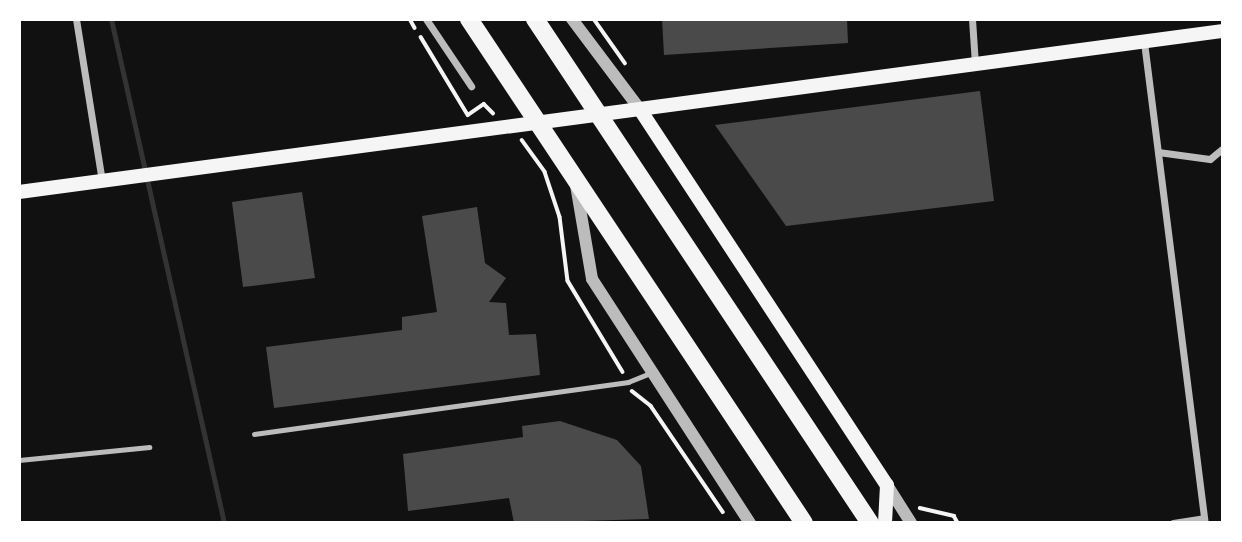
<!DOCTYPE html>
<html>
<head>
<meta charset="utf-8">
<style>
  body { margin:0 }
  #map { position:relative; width:1242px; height:542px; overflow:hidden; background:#111; font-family:"Varela Round",sans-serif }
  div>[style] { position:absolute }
  .stream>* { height:5px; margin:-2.5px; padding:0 2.5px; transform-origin:2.5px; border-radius:2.5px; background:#333 }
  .building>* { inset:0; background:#4a4a4a }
  .path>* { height:3.5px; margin:-1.75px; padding:0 1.75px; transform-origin:1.75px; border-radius:1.75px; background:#f5f5f5 }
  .service>* { height:5px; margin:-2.5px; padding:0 2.5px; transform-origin:2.5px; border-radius:2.5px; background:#bcbcbc }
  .minor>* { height:7px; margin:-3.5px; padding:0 3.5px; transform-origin:3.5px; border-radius:3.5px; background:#bcbcbc }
  .tertiary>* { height:12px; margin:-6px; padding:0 6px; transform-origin:6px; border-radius:6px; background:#bcbcbc }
  .secondary>* { height:14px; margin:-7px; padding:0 7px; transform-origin:7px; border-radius:7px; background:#f5f5f5 }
  .trunk>* { height:18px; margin:-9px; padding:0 9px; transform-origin:9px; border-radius:9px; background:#f5f5f5 }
  span { translate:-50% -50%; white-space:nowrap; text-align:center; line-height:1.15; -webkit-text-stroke:5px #fff; paint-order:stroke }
  .frame { position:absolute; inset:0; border:21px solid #fff; pointer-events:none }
</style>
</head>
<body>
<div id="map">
  <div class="stream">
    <div style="left:111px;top:19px;width:517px;rotate:77.36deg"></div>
  </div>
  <div class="building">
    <div style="clip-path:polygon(662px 19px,847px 19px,848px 43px,664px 55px)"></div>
    <div style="clip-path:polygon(980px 91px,994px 201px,786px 226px,715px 125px)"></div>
    <div style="clip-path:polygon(302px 192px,315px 278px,243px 287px,232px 202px)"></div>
    <div style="clip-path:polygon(477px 207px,485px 263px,506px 278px,489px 302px,506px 303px,509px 335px,536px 334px,540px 375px,274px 408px,266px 347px,402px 330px,402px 317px,437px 312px,422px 216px)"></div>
    <div style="clip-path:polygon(560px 421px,617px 440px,641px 466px,649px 519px,514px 523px,509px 498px,408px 511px,403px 454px,523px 437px,522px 426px)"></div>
  </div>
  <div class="path">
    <div style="left:410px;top:19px;width:10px;rotate:61deg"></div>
    <div style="left:594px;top:19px;width:54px;rotate:54.8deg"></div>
    <div style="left:421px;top:37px;width:91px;rotate:58.9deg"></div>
    <div style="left:468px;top:115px;width:19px;rotate:-35deg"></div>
    <div style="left:484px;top:104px;width:13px;rotate:45deg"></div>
    <div style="left:522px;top:140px;width:39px;rotate:54deg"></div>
    <div style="left:545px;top:172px;width:47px;rotate:71.6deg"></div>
    <div style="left:560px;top:217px;width:64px;rotate:82.9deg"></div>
    <div style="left:568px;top:281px;width:106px;rotate:58.9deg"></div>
    <div style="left:632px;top:391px;width:24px;rotate:38deg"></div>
    <div style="left:651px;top:406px;width:128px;rotate:55.8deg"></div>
    <div style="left:920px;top:508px;width:35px;rotate:13deg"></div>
    <div style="left:954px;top:516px;width:8px;rotate:60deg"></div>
  </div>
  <div class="service">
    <div style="left:254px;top:434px;width:378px;rotate:-7.9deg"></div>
    <div style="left:628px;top:382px;width:27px;rotate:-22deg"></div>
    <div style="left:19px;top:460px;width:131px;rotate:-5.7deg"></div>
  </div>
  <div class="minor">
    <div style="left:76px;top:19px;width:164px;rotate:80.9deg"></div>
    <div style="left:426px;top:19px;width:81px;rotate:56.1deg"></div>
    <div style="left:972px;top:19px;width:45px;rotate:86.2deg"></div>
    <div style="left:1144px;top:42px;width:485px;rotate:82.8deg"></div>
    <div style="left:1158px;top:152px;width:52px;rotate:7.7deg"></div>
    <div style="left:1210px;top:159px;width:17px;rotate:-40deg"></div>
    <div style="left:1173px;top:523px;width:31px;rotate:-9deg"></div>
  </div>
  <div class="tertiary">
    <div style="left:572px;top:19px;width:115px;rotate:53.1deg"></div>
    <div style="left:576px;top:185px;width:95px;rotate:80.3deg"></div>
    <div style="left:592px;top:279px;width:291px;rotate:57.1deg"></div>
    <div style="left:887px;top:485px;width:45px;rotate:57.7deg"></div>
  </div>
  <div class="secondary">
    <div style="left:641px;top:111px;width:448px;rotate:56.7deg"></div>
    <div style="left:887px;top:485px;width:38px;rotate:93deg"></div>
    <div style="left:19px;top:192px;width:1215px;rotate:-7.62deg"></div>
  </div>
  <div class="trunk">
    <div style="left:469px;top:19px;width:605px;rotate:56.39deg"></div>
    <div style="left:535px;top:19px;width:605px;rotate:56.39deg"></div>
  </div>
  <div class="frame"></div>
</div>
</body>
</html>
